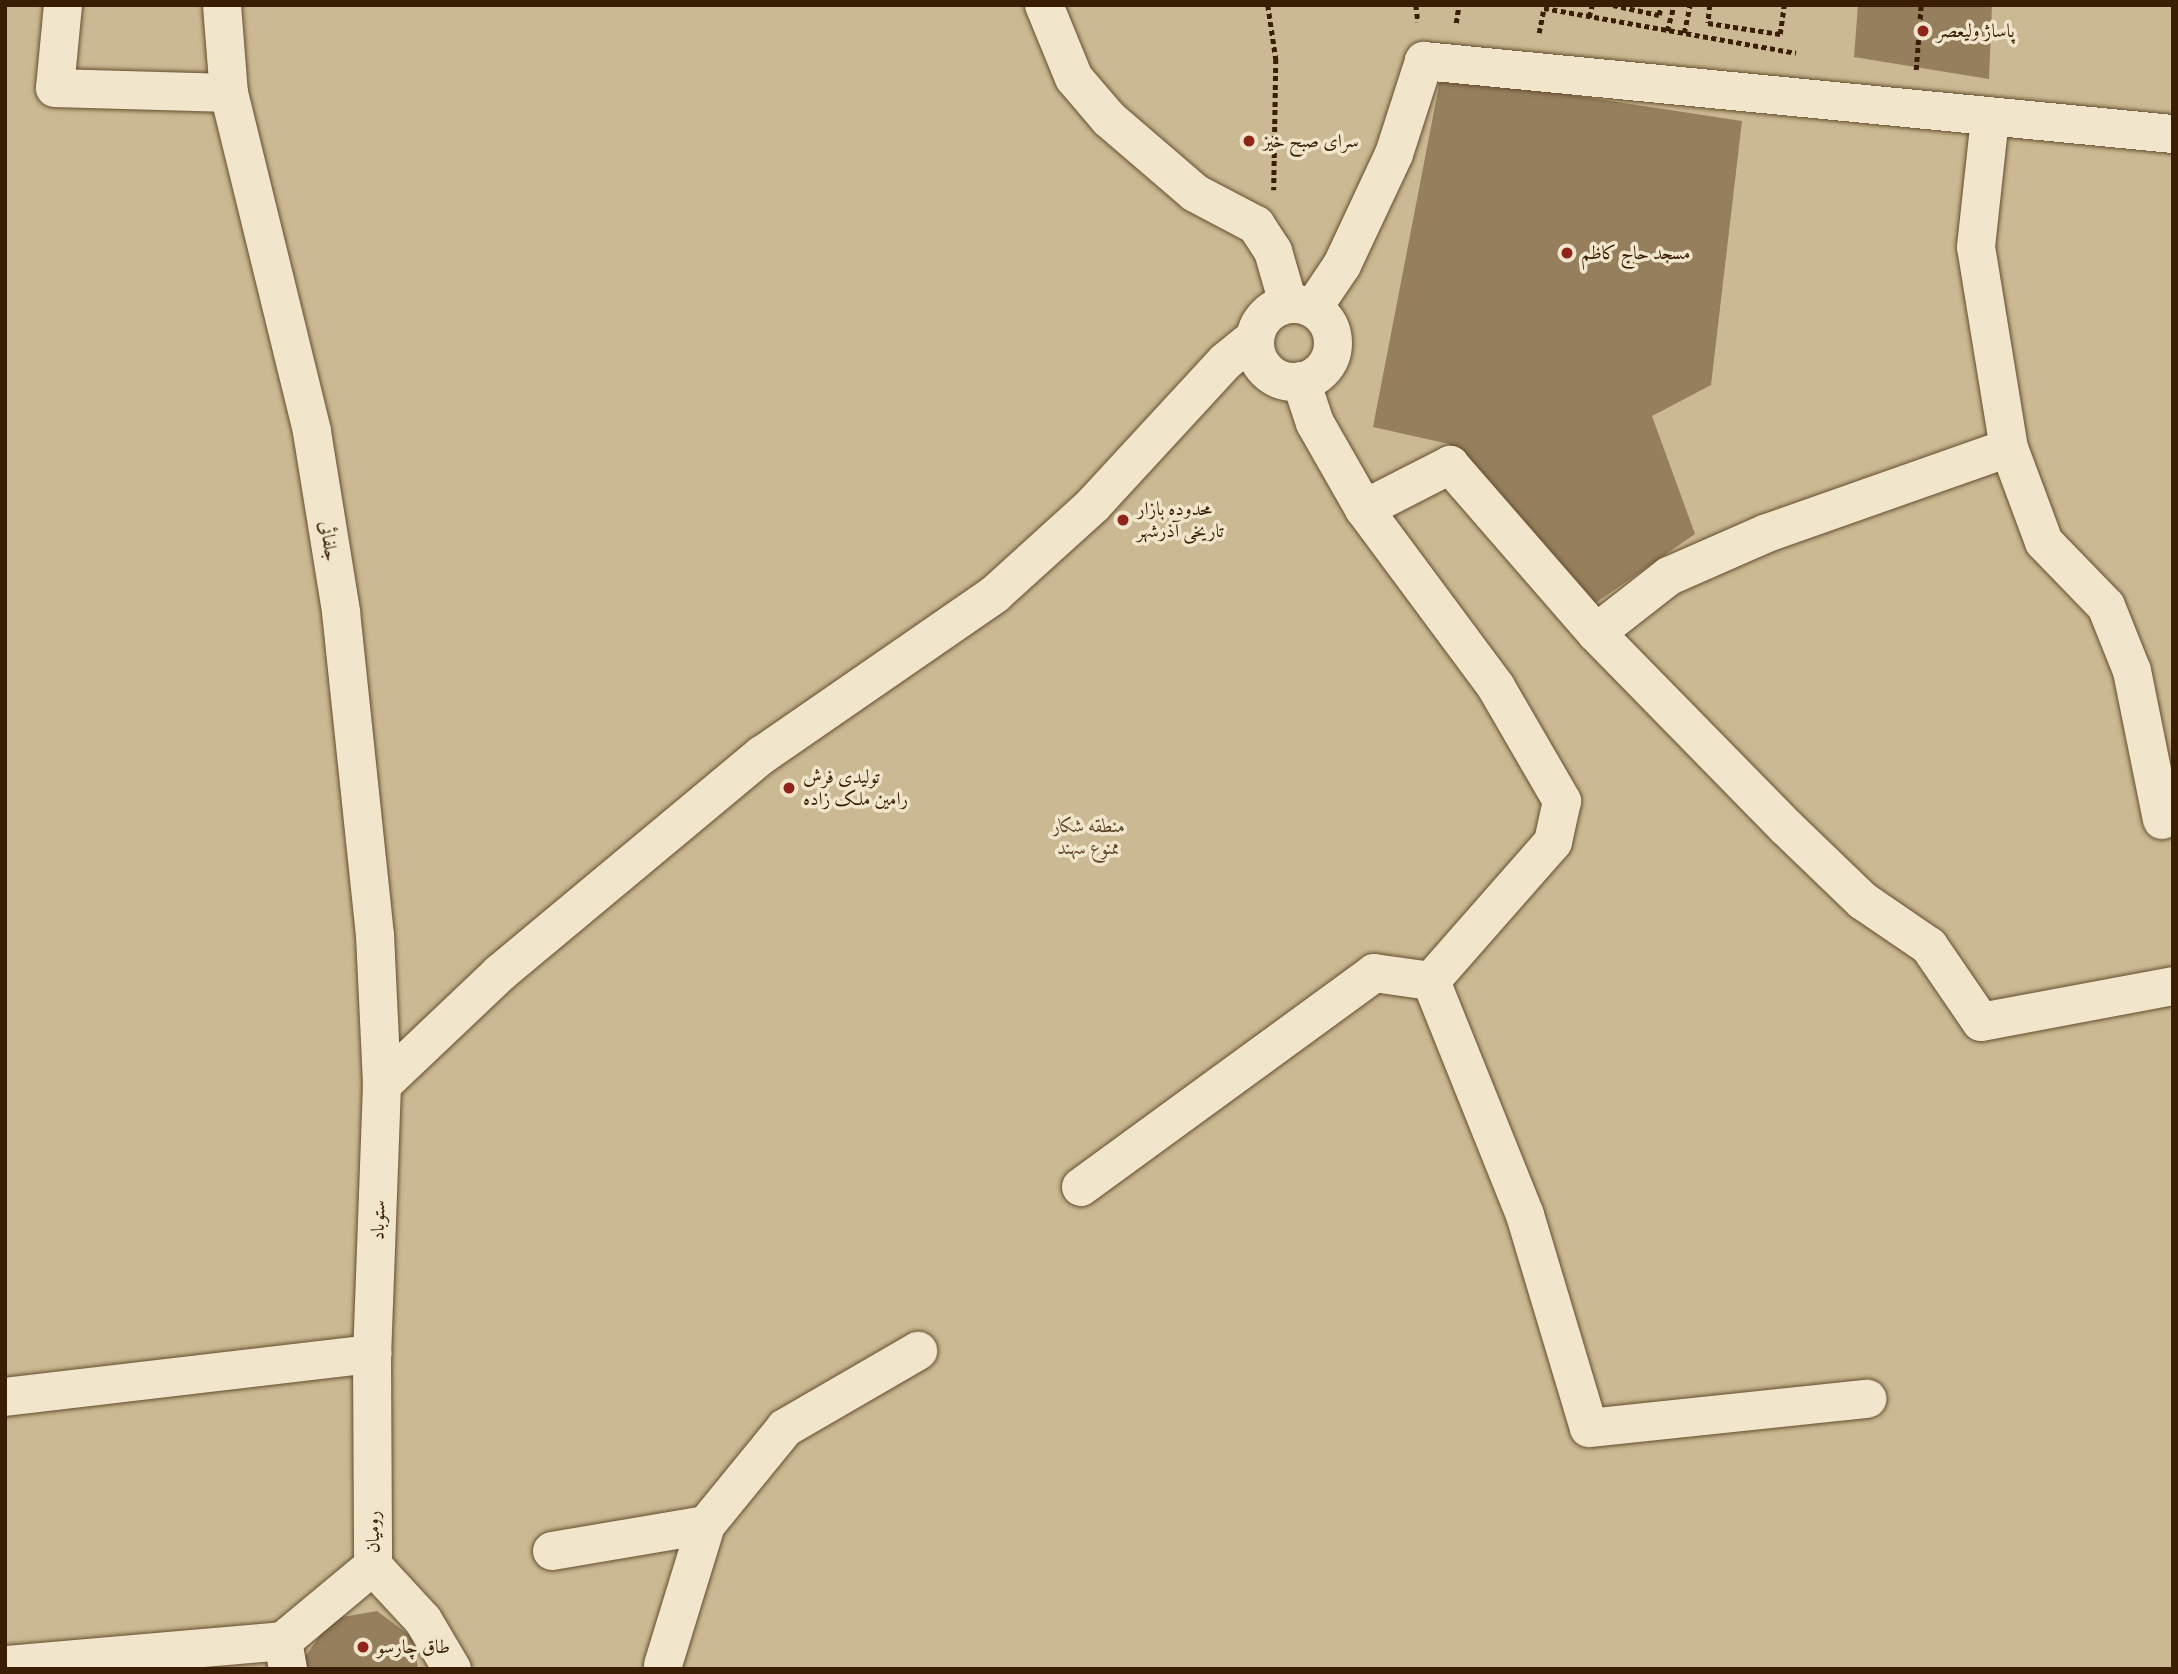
<!DOCTYPE html>
<html>
<head>
<meta charset="utf-8">
<style>
  body { margin:0 }
  #map { position:relative; width:2178px; height:1674px; overflow:hidden; background:#e9d9b1; font-family:"IM FELL Great Primer",Amiri,serif }
  div>[style] { position:absolute }
  .green>* { inset:0; background:#cbb993 }
  .building>* { inset:0; background:#957f5d }
  .path>* { height:4.5px; margin-top:-2.25px; transform-origin:0; background:repeating-linear-gradient(90deg,#391e03 0 5px,transparent 0 8.5px) }
  .roads { filter:drop-shadow(0 0 2px #654d2e) drop-shadow(0 0 2px #654d2e) }
  .minor>* { height:38px; margin:-19px; padding:0 19px; transform-origin:19px; border-radius:19px; background:#f1e6cc }
  .minor>.ring { margin:-19px; padding:0; box-sizing:content-box; background:none; border:38px solid #f1e6cc; border-radius:50% }
  .dots>* { width:19px; height:19px; translate:-50% -50%; box-sizing:border-box; border:4px solid #f1e6cc; border-radius:50% }
  span { translate:-50% -50%; white-space:nowrap; text-align:center; line-height:1.15; -webkit-text-stroke:7px #f1e6cc; paint-order:stroke }
  .poi-label { font-size:19px; color:#391e03 }
  .left { translate:0 -50%; text-align:left }
  .street-label { font-size:19px; color:#391e03 }
  .park-label { font-size:19px; color:#5e4527; font-style:italic }
  .frame { position:absolute; inset:0; border:7px solid #391e03; pointer-events:none }
</style>
</head>
<body>
<div id="map">
  <div class="green">
    <div style="clip-path:polygon(5px 5px,2173px 5px,2173px 1669px,5px 1669px)"></div>
  </div>
  <div class="building">
    <div style="clip-path:polygon(1858px 5px,1992px 5px,1989px 79px,1854px 57px)"></div>
    <div style="clip-path:polygon(1441px 75px,1742px 121px,1711px 385px,1652px 416px,1695px 534px,1594px 604px,1449px 444px,1373px 427px)"></div>
    <div style="clip-path:polygon(377px 1611px,413px 1638px,418px 1669px,307px 1669px,305px 1657px,331px 1619px)"></div>
  </div>
  <div class="path">
    <div style="left:1268px;top:5px;width:55px;rotate:81.6deg"></div>
    <div style="left:1276px;top:59px;width:131px;rotate:90.9deg"></div>
    <div style="left:1416px;top:5px;width:17px;rotate:83deg"></div>
    <div style="left:1613px;top:5px;width:47px;rotate:12.3deg"></div>
    <div style="left:1659px;top:15px;width:10px;rotate:-79deg"></div>
    <div style="left:1710px;top:5px;width:18px;rotate:96deg"></div>
    <div style="left:1708px;top:23px;width:73px;rotate:8.7deg"></div>
    <div style="left:1780px;top:34px;width:29px;rotate:-82deg"></div>
    <div style="left:1589px;top:17px;width:12px;rotate:-76deg"></div>
    <div style="left:1456px;top:23px;width:18px;rotate:-81deg"></div>
    <div style="left:1667px;top:31px;width:27px;rotate:-75deg"></div>
    <div style="left:1539px;top:33px;width:25px;rotate:-79deg"></div>
    <div style="left:1544px;top:8px;width:256px;rotate:10.1deg"></div>
    <div style="left:1684px;top:33px;width:29px;rotate:-78deg"></div>
    <div style="left:1916px;top:70px;width:65px;rotate:-85.6deg"></div>
  </div>
  <div class="roads">
    <div class="minor">
      <div style="left:63px;top:5px;width:83px;rotate:95.5deg"></div>
      <div style="left:55px;top:88px;width:174px;rotate:1.6deg"></div>
      <div style="left:222px;top:5px;width:88px;rotate:85.5deg"></div>
      <div style="left:229px;top:93px;width:349px;rotate:76.2deg"></div>
      <div style="left:312px;top:432px;width:182px;rotate:80.8deg"></div>
      <div style="left:341px;top:612px;width:325px;rotate:84deg"></div>
      <div style="left:375px;top:935px;width:150px;rotate:87.3deg"></div>
      <div style="left:382px;top:1085px;width:269px;rotate:92.1deg"></div>
      <div style="left:372px;top:1354px;width:212px;rotate:89.7deg"></div>
      <div style="left:373px;top:1566px;width:117px;rotate:140.2deg"></div>
      <div style="left:283px;top:1641px;width:28px;rotate:80deg"></div>
      <div style="left:1044px;top:5px;width:79px;rotate:67.7deg"></div>
      <div style="left:1074px;top:78px;width:54px;rotate:49.5deg"></div>
      <div style="left:1109px;top:119px;width:113px;rotate:40.7deg"></div>
      <div style="left:1195px;top:193px;width:69px;rotate:27.7deg"></div>
      <div style="left:1256px;top:225px;width:31px;rotate:57deg"></div>
      <div style="left:1273px;top:251px;width:54px;rotate:73.9deg"></div>
      <div style="left:1990px;top:118px;width:130px;rotate:96.2deg"></div>
      <div style="left:1976px;top:247px;width:204px;rotate:80.7deg"></div>
      <div style="left:2009px;top:448px;width:100px;rotate:69.6deg"></div>
      <div style="left:2044px;top:542px;width:89px;rotate:45.9deg"></div>
      <div style="left:2106px;top:606px;width:70px;rotate:68.2deg"></div>
      <div style="left:2132px;top:671px;width:152px;rotate:78.6deg"></div>
      <div class="ring" style="left:1255px;top:304px;width:40px;height:40px"></div>
      <div style="left:1313px;top:308px;width:52px;rotate:-56deg"></div>
      <div style="left:1342px;top:265px;width:123px;rotate:-64.9deg"></div>
      <div style="left:1394px;top:154px;width:98px;rotate:-72.1deg"></div>
      <div style="left:1424px;top:61px;width:753px;rotate:5.57deg"></div>
      <div style="left:1301px;top:381px;width:44px;rotate:71.6deg"></div>
      <div style="left:1315px;top:423px;width:99px;rotate:60.3deg"></div>
      <div style="left:1364px;top:509px;width:97px;rotate:-27.1deg"></div>
      <div style="left:1450px;top:465px;width:223px;rotate:49deg"></div>
      <div style="left:1596px;top:633px;width:272px;rotate:45.6deg"></div>
      <div style="left:1786px;top:827px;width:107px;rotate:43.9deg"></div>
      <div style="left:1863px;top:901px;width:80px;rotate:34.3deg"></div>
      <div style="left:1929px;top:946px;width:92px;rotate:55.6deg"></div>
      <div style="left:1981px;top:1022px;width:195px;rotate:-10.6deg"></div>
      <div style="left:1364px;top:509px;width:222px;rotate:53.4deg"></div>
      <div style="left:1496px;top:687px;width:132px;rotate:59.9deg"></div>
      <div style="left:1562px;top:801px;width:42px;rotate:102.4deg"></div>
      <div style="left:1553px;top:842px;width:185px;rotate:131.3deg"></div>
      <div style="left:1431px;top:981px;width:252px;rotate:68.1deg"></div>
      <div style="left:1525px;top:1215px;width:222px;rotate:73.3deg"></div>
      <div style="left:1589px;top:1428px;width:280px;rotate:-6deg"></div>
      <div style="left:1596px;top:633px;width:93px;rotate:-38deg"></div>
      <div style="left:1669px;top:576px;width:107px;rotate:-23.7deg"></div>
      <div style="left:1767px;top:533px;width:256px;rotate:-19.4deg"></div>
      <div style="left:382px;top:1085px;width:163px;rotate:-43.5deg"></div>
      <div style="left:500px;top:973px;width:341px;rotate:-39.8deg"></div>
      <div style="left:762px;top:755px;width:283px;rotate:-34.6deg"></div>
      <div style="left:995px;top:594px;width:132px;rotate:-42.2deg"></div>
      <div style="left:1093px;top:505px;width:196px;rotate:-47.3deg"></div>
      <div style="left:1226px;top:361px;width:36px;rotate:-39deg"></div>
      <div style="left:1081px;top:1187px;width:363px;rotate:-36.1deg"></div>
      <div style="left:1374px;top:973px;width:58px;rotate:8deg"></div>
      <div style="left:5px;top:1397px;width:370px;rotate:-6.7deg"></div>
      <div style="left:552px;top:1551px;width:156px;rotate:-9.6deg"></div>
      <div style="left:373px;top:1566px;width:74px;rotate:47.2deg"></div>
      <div style="left:423px;top:1620px;width:57px;rotate:59.4deg"></div>
      <div style="left:5px;top:1665px;width:279px;rotate:-4.9deg"></div>
      <div style="left:663px;top:1665px;width:146px;rotate:-72.9deg"></div>
      <div style="left:706px;top:1525px;width:125px;rotate:-50.8deg"></div>
      <div style="left:785px;top:1428px;width:154px;rotate:-30.1deg"></div>
    </div>
  </div>
  <div class="dots">
    <div style="left:1923px;top:31px;background:#8f2418"></div>
    <div style="left:1249px;top:141px;background:#8f2418"></div>
    <div style="left:1567px;top:253px;background:#8f2418"></div>
    <div style="left:1123px;top:520px;background:#8f2418"></div>
    <div style="left:789px;top:788px;background:#8f2418"></div>
    <div style="left:363px;top:1647px;background:#8f2418"></div>
  </div>
  <div class="poi-label">
    <span class="left" style="left:1937px;top:31px">پاساژ ولیعصر</span>
    <span class="left" style="left:1263px;top:141px">سرای صبح خیز</span>
    <span class="left" style="left:1581px;top:253px">مسجد حاج کاظم</span>
    <span class="left" style="left:1137px;top:520px">محدوده بازار<br>تاریخی آذرشهر</span>
    <span class="left" style="left:803px;top:788px">تولیدی فرش<br>رامین ملک زاده</span>
    <span class="left" style="left:377px;top:1647px">طاق چارسو</span>
  </div>
  <div class="street-label">
    <span style="left:329px;top:541px;rotate:81deg">جلفائی</span>
    <span style="left:378px;top:1220px;rotate:-88deg">ستوباد</span>
    <span style="left:373px;top:1532px;rotate:-90deg">رومیان</span>
  </div>
  <div class="park-label">
    <span style="left:1089px;top:837px">منطقه شکار<br>ممنوع سهند</span>
  </div>
  <div class="frame"></div>
</div>
</body>
</html>
